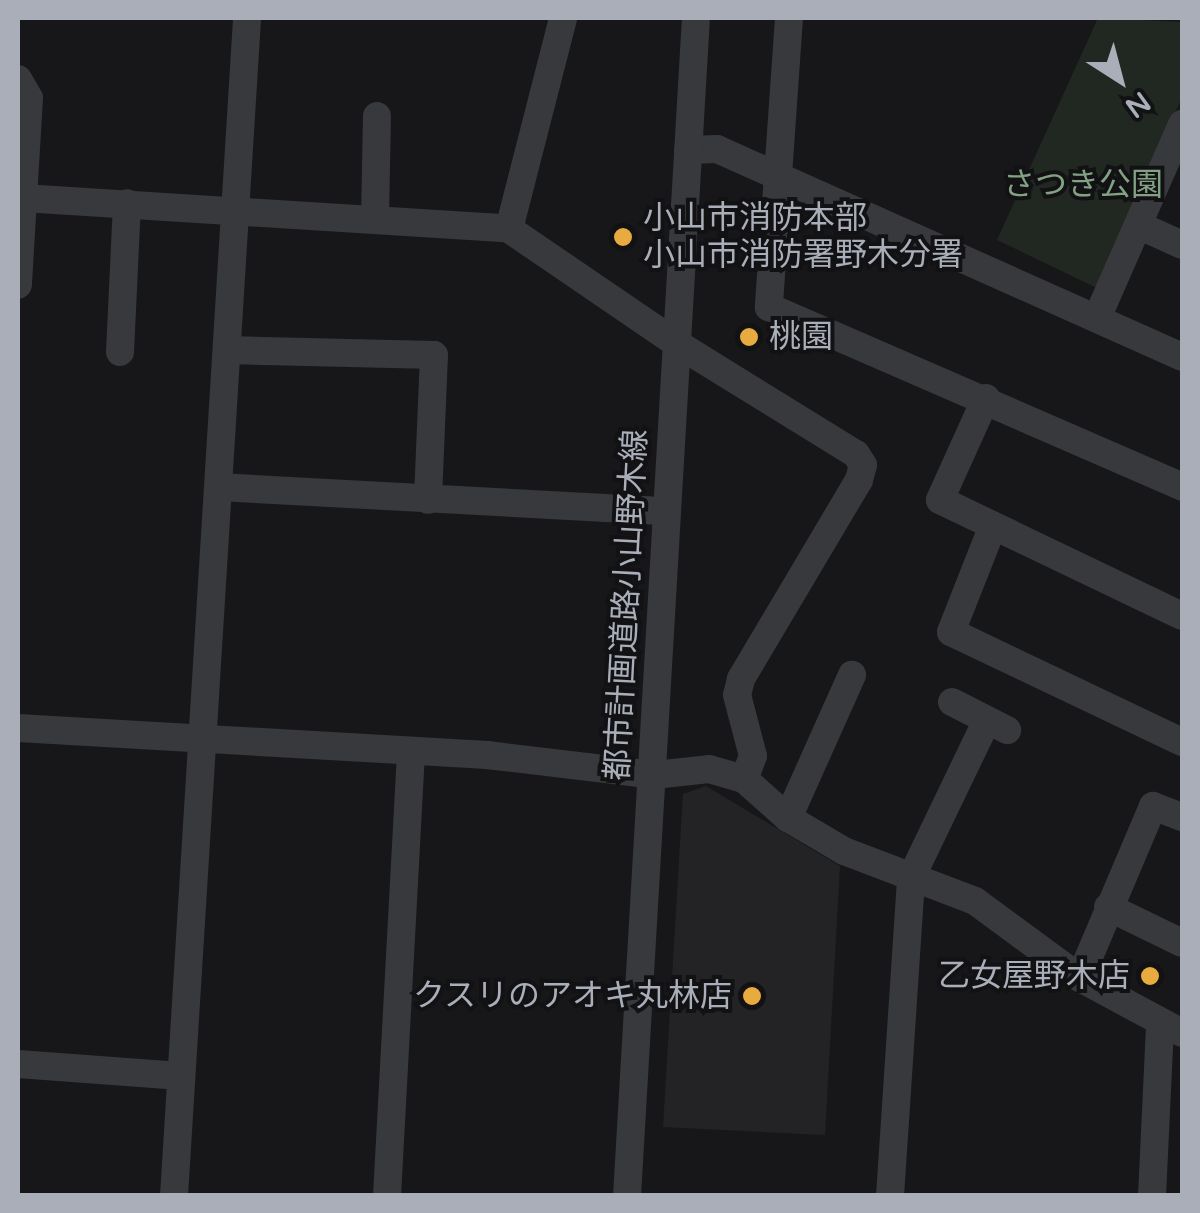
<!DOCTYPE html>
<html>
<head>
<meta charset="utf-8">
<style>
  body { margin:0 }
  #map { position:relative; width:1200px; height:1213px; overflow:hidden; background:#171719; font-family:"Varela Round","Noto Sans JP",sans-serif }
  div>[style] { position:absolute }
  .built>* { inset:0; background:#232325 }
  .green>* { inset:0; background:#212822 }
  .minor>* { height:28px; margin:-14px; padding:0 14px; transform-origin:14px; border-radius:14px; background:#38393d }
  .dots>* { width:28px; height:28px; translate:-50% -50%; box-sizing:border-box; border:5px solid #121214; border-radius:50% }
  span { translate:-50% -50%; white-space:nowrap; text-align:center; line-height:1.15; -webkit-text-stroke:8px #121214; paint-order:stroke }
  .park-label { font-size:32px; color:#82a283 }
  .poi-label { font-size:32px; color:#a9aeb8 }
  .left { translate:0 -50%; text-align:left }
  .right { translate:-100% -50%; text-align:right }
  .street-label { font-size:32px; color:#a9aeb8 }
  .frame { position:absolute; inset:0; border:20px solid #a9aeb8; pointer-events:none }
  .north { position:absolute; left:1070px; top:30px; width:100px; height:100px; -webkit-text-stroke:8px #121214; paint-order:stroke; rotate:144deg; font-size:28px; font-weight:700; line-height:40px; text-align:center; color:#a9aeb8 }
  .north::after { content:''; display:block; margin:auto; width:35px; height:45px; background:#a9aeb8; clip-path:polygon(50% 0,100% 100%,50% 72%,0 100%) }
</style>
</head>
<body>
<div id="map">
  <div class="built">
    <div style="clip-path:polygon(706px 786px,840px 866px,825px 1135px,663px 1127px,683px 794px)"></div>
  </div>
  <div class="green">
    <div style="clip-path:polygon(1098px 18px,1182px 22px,1182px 97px,1099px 289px,997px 240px)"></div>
  </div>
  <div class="minor">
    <div style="left:789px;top:18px;width:290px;rotate:94deg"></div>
    <div style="left:769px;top:307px;width:451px;rotate:23.5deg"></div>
    <div style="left:18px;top:79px;width:22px;rotate:60deg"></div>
    <div style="left:29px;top:98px;width:187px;rotate:93.4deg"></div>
    <div style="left:688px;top:150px;width:29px;rotate:-2deg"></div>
    <div style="left:717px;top:149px;width:509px;rotate:24.1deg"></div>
    <div style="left:23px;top:198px;width:487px;rotate:3.6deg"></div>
    <div style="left:509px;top:229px;width:202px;rotate:34.3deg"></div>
    <div style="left:676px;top:343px;width:211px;rotate:31.7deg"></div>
    <div style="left:856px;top:454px;width:13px;rotate:58deg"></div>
    <div style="left:863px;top:465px;width:16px;rotate:105deg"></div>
    <div style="left:859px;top:480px;width:231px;rotate:120.7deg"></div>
    <div style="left:741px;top:679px;width:16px;rotate:104deg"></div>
    <div style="left:737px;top:695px;width:63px;rotate:75.3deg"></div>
    <div style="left:753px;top:756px;width:25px;rotate:111deg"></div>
    <div style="left:375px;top:219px;width:103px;rotate:-88.9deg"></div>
    <div style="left:1138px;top:225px;width:48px;rotate:24.4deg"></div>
    <div style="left:509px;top:229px;width:218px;rotate:-75.6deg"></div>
    <div style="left:1097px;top:318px;width:212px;rotate:-66.3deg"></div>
    <div style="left:227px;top:350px;width:207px;rotate:1.4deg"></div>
    <div style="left:434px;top:355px;width:145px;rotate:92.4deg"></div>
    <div style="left:120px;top:352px;width:149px;rotate:-87.3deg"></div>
    <div style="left:986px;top:398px;width:112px;rotate:114.3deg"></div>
    <div style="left:940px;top:500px;width:268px;rotate:25.6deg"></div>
    <div style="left:219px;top:487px;width:448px;rotate:3.1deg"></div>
    <div style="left:992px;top:528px;width:112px;rotate:111.5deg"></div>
    <div style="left:951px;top:632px;width:256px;rotate:25.5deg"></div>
    <div style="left:952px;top:702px;width:62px;rotate:27deg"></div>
    <div style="left:18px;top:728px;width:470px;rotate:3.3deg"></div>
    <div style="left:487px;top:755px;width:168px;rotate:6.8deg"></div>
    <div style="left:654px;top:775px;width:55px;rotate:-6.2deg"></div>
    <div style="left:709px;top:769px;width:36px;rotate:16deg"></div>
    <div style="left:744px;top:779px;width:59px;rotate:41.6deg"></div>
    <div style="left:788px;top:818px;width:65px;rotate:30.5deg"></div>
    <div style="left:844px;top:851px;width:140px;rotate:20.9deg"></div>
    <div style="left:975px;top:901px;width:130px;rotate:36.3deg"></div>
    <div style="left:1080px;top:978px;width:116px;rotate:28.3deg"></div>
    <div style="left:788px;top:818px;width:157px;rotate:-65.9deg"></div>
    <div style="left:1108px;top:907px;width:82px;rotate:25.9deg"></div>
    <div style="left:1080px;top:978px;width:187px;rotate:-67deg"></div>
    <div style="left:1153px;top:806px;width:31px;rotate:21deg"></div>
    <div style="left:18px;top:1064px;width:163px;rotate:4.2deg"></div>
    <div style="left:174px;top:1196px;width:1180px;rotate:-86.45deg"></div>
    <div style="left:387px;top:1196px;width:446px;rotate:-86.9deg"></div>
    <div style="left:627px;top:1196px;width:1180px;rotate:-86.65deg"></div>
    <div style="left:890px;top:1196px;width:319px;rotate:-86.2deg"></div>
    <div style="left:911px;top:878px;width:175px;rotate:-64.3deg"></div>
    <div style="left:1152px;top:1196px;width:171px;rotate:-87.3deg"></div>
  </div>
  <div class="dots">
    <div style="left:623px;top:237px;background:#e8ab3f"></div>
    <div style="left:749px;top:337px;background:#e8ab3f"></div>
    <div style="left:1150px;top:976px;background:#e8ab3f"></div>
    <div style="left:752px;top:996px;background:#e8ab3f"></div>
  </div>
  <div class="park-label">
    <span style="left:1083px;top:185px">さつき公園</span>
  </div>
  <div class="poi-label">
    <span class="left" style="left:643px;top:237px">小山市消防本部<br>小山市消防署野木分署</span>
    <span class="left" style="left:769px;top:337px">桃園</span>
    <span class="right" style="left:1130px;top:976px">乙女屋野木店</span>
    <span class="right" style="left:732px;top:996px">クスリのアオキ丸林店</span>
  </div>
  <div class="street-label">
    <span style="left:627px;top:605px;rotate:-87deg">都市計画道路小山野木線</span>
  </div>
  <div class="frame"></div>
  <div class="north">N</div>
</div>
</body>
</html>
